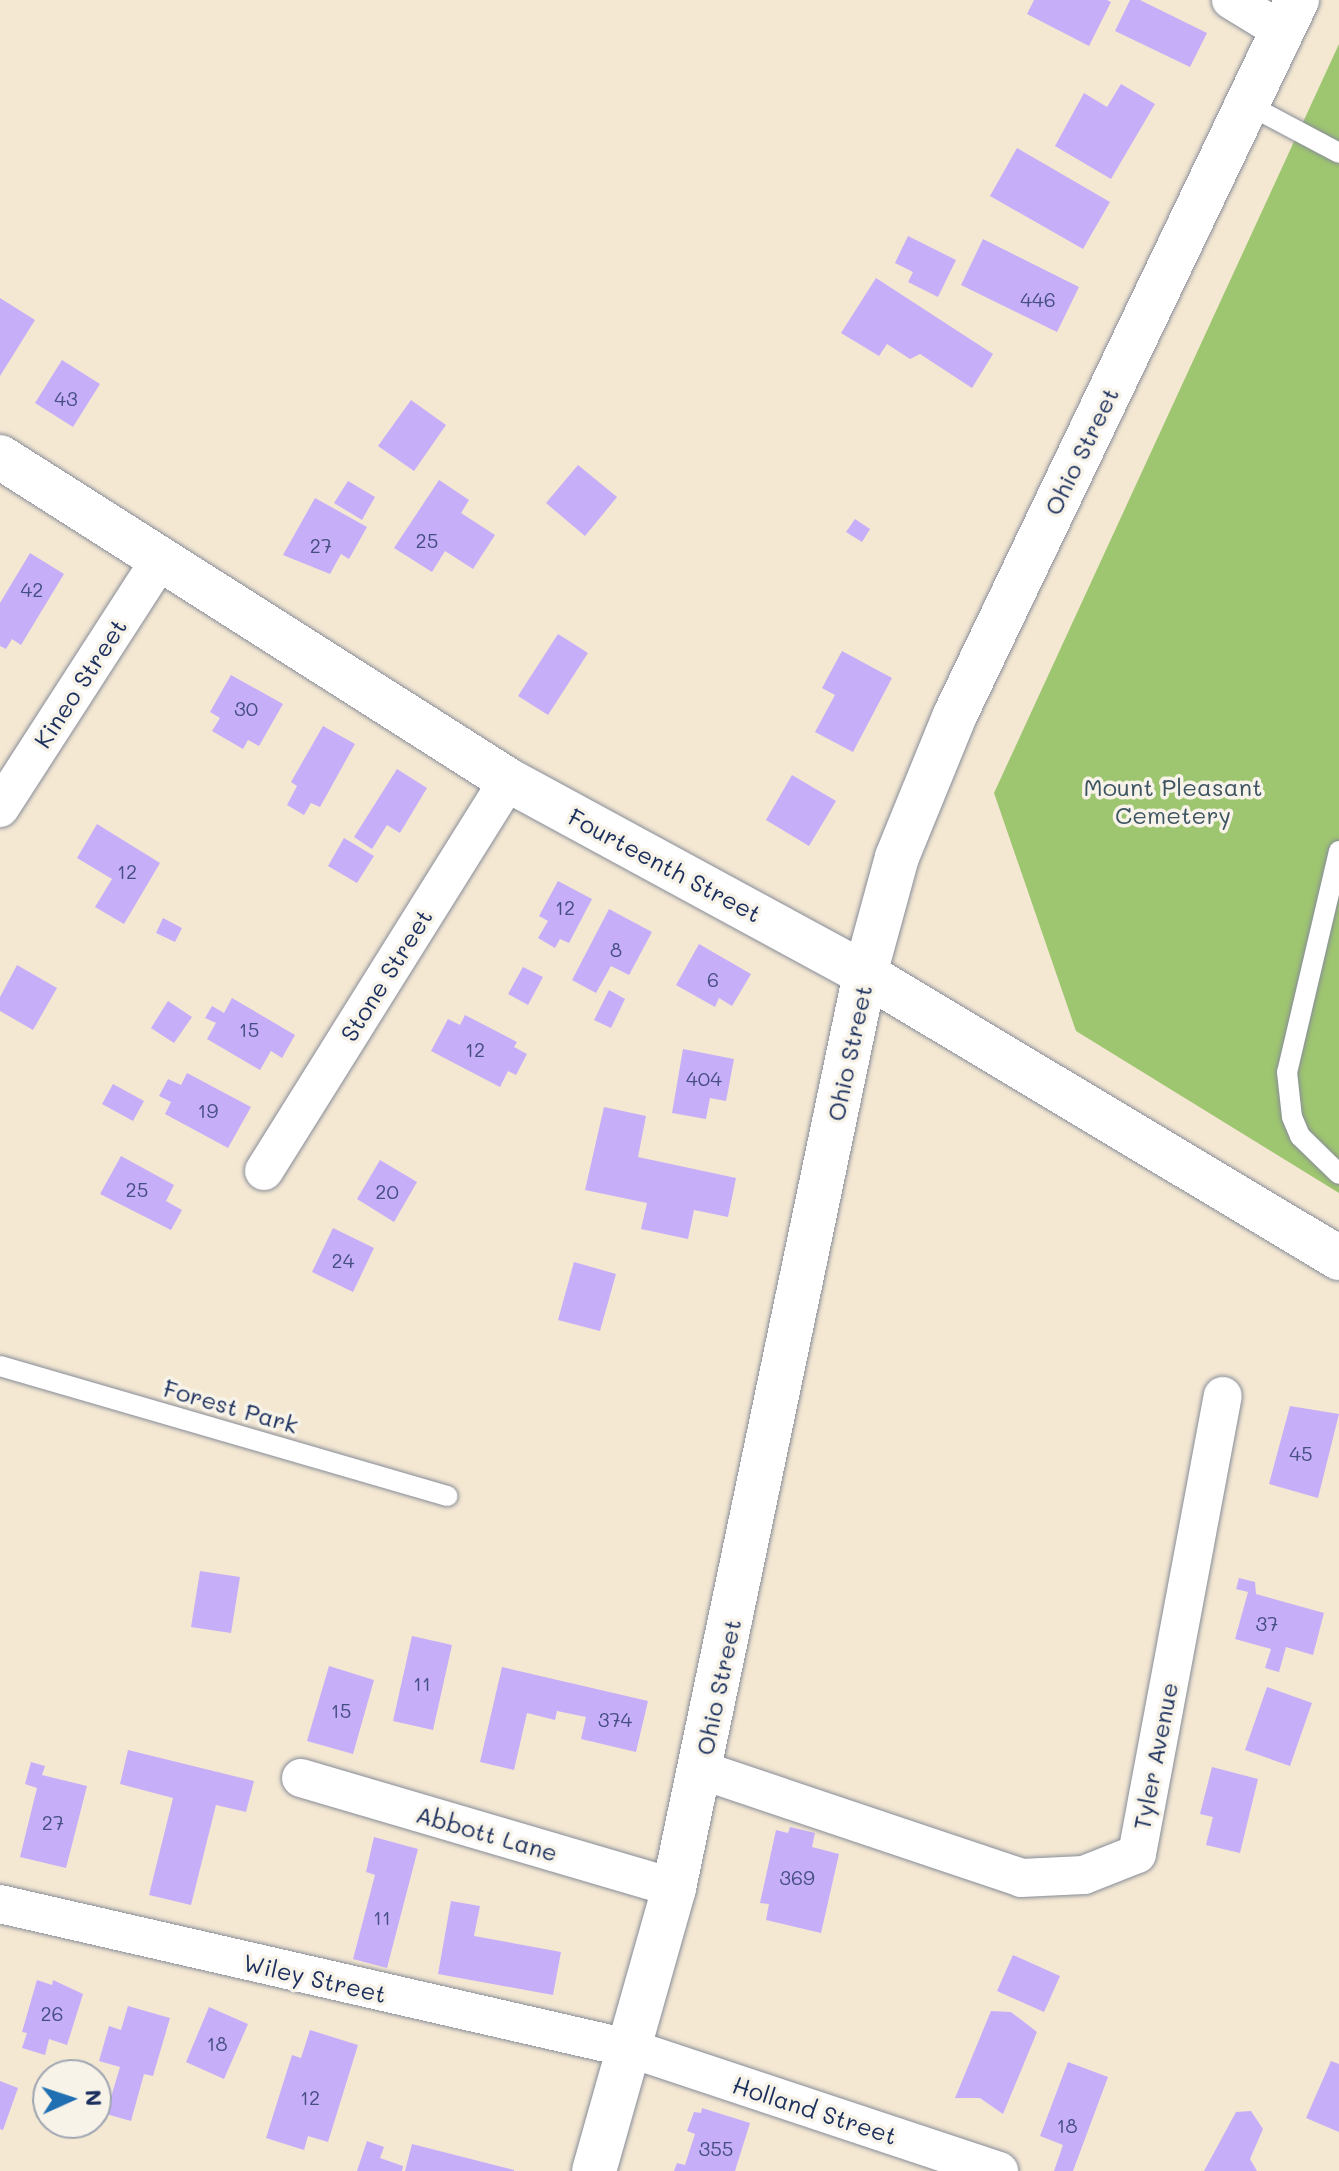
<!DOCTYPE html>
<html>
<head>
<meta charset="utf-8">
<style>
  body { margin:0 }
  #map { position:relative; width:1339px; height:2171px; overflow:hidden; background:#f4e8d3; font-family:Mali,sans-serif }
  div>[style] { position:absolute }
  .green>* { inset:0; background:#9ec570 }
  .building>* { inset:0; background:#c7aef8 }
  .roads { filter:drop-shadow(0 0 2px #888c98) drop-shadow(0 0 2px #888c98) }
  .service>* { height:20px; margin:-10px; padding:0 10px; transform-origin:10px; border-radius:10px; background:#fff }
  .minor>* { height:38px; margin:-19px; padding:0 19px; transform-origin:19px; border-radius:19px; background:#fff }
  .tertiary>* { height:44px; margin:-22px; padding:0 22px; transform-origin:22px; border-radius:22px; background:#fff }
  span { translate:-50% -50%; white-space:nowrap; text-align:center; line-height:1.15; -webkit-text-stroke:7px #f7f3e8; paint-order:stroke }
  .number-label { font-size:20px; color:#464f84 }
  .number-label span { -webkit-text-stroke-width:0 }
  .street-label { font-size:24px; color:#1b2f5e }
  .park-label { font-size:24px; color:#3c5462 }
  .north { position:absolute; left:32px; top:2059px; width:80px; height:80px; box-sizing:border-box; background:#f7f3e8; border:2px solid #9fa5b1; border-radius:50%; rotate:87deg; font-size:22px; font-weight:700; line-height:32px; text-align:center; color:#1b2f5e }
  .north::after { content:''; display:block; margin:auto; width:28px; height:36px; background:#1f6fb2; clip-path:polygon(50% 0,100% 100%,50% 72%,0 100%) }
</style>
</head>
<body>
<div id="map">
  <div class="green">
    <div style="clip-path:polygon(1339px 44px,1339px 1193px,1076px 1031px,994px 793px)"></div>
  </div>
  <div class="building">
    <div style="clip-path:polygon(1034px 0,1107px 0,1111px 2px,1089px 46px,1027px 14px)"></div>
    <div style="clip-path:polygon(1130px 0,1140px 0,1207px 33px,1190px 67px,1115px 31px)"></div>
    <div style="clip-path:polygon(1121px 84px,1155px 104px,1111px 179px,1055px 146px,1084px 93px,1107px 107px)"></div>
    <div style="clip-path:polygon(1017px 148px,1110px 202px,1083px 249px,990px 196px)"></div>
    <div style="clip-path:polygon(908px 236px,956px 260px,938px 297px,908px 282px,913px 272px,895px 263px)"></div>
    <div style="clip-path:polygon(983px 239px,1079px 287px,1057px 332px,961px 285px)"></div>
    <div style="clip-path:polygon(876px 278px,993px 354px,972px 388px,920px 354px,910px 359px,887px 344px,879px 356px,841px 333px)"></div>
    <div style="clip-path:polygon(0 298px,35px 320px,0 376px)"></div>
    <div style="clip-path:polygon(62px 360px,100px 384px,73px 427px,35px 403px)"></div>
    <div style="clip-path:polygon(411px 400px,446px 425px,414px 471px,378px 446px)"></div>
    <div style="clip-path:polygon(578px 465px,617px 497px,585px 536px,546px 503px)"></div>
    <div style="clip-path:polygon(439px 480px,469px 500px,461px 513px,495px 535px,473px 569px,445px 551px,432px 572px,394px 548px)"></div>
    <div style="clip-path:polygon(348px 481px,375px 497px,362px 520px,334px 503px)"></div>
    <div style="clip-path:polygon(315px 498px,367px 527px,349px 559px,341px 554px,330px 574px,283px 555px)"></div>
    <div style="clip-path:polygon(855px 519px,870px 529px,862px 542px,846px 532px)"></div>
    <div style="clip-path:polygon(30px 553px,64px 574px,21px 645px,12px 639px,6px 649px,0 646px,0 603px)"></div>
    <div style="clip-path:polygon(558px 634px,588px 653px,548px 715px,518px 696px)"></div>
    <div style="clip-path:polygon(842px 651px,892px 678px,853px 752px,815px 732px,835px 695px,822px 688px)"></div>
    <div style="clip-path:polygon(231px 675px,283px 704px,259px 746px,248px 740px,243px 749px,212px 731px,220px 718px,210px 712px)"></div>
    <div style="clip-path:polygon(323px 726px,355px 744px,320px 807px,311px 803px,304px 815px,287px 805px,297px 786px,291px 782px)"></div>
    <div style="clip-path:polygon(397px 769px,427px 788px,400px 833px,387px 825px,372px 849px,354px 837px)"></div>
    <div style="clip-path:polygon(792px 775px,836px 801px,809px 846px,766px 820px)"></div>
    <div style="clip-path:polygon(97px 824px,160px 863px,124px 924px,95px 907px,112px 879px,77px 858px)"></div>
    <div style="clip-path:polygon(344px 838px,374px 856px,357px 883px,328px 866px)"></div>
    <div style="clip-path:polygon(558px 881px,592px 899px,569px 943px,560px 939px,555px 948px,538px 938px,548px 921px,539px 916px)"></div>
    <div style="clip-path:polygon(609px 909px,652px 932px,629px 975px,611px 966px,596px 993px,572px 980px)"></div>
    <div style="clip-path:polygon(163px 918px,182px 928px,175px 942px,156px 933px)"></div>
    <div style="clip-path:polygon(699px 944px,751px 974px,732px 1006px,719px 998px,715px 1007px,676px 985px)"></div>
    <div style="clip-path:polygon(17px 965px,57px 988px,33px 1030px,0 1011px,0 997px)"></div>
    <div style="clip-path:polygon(523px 967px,543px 977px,528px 1005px,508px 994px)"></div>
    <div style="clip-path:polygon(609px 990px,625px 999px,611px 1028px,594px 1020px)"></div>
    <div style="clip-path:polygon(232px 998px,295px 1035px,282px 1058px,271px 1051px,260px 1070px,207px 1039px,216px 1023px,205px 1018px,212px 1006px,224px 1013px)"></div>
    <div style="clip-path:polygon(168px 1001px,192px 1017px,174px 1043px,151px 1028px)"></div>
    <div style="clip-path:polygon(465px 1015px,517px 1042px,514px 1047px,527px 1054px,516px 1075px,508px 1071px,500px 1087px,431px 1051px,448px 1019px,460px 1025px)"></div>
    <div style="clip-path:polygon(683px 1049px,734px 1059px,726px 1101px,710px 1098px,706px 1119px,672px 1113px)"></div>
    <div style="clip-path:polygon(187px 1073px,251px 1107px,228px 1148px,165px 1114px,171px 1102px,159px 1096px,168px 1079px,181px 1085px)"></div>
    <div style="clip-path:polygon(113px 1084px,144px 1101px,133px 1121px,102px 1104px)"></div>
    <div style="clip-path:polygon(604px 1107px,646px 1116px,638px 1157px,736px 1178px,728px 1217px,694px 1210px,688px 1239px,641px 1229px,647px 1203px,585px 1190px)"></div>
    <div style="clip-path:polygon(121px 1156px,174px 1185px,166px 1201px,182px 1210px,171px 1230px,100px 1194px)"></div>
    <div style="clip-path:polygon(380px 1160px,417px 1182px,394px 1222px,357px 1199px)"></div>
    <div style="clip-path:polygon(333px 1228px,374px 1248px,353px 1292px,312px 1272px)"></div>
    <div style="clip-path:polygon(574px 1262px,616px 1274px,600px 1331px,558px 1320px)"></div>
    <div style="clip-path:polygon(1290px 1406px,1339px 1414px,1318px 1498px,1269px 1484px)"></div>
    <div style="clip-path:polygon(200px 1571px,240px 1577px,231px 1633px,191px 1627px)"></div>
    <div style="clip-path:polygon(1239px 1578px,1255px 1582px,1256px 1594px,1324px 1613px,1313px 1655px,1286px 1647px,1279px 1672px,1265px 1668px,1271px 1649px,1235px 1639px,1248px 1592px,1236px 1589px)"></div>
    <div style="clip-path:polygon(412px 1636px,452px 1645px,433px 1730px,393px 1721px)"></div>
    <div style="clip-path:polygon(329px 1666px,374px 1680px,353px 1754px,307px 1741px)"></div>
    <div style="clip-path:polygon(502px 1667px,648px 1701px,636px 1752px,581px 1739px,586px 1717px,557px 1711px,555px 1720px,527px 1713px,514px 1770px,480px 1762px)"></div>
    <div style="clip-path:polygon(1267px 1687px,1312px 1703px,1290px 1766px,1245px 1750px)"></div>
    <div style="clip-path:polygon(128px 1750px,254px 1781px,246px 1812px,216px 1805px,191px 1905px,149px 1895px,173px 1798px,120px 1784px)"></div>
    <div style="clip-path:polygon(31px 1762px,45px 1766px,42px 1775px,87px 1786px,66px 1868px,20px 1857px,37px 1788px,25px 1784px)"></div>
    <div style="clip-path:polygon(1212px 1767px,1258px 1779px,1240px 1853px,1206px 1845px,1213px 1817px,1200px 1814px)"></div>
    <div style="clip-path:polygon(790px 1827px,815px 1833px,812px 1847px,839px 1854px,821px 1933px,766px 1920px,769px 1904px,760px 1903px,776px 1830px,788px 1833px)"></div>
    <div style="clip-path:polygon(374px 1837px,418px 1849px,387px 1968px,353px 1959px,375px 1875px,366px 1872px)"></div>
    <div style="clip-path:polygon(451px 1901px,480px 1906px,474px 1936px,561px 1952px,553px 1995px,438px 1974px)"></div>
    <div style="clip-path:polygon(1013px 1955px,1060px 1976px,1044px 2012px,997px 1991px)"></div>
    <div style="clip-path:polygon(37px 1980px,52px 1985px,53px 1980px,83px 1994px,67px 2045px,49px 2039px,45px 2055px,22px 2048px,27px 2033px,22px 2032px)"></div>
    <div style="clip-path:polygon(128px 2006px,170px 2018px,153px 2076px,144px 2074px,131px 2121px,106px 2114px,120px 2067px,99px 2061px,109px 2026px,121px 2030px)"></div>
    <div style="clip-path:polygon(209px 2007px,248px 2024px,224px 2079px,186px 2062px)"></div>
    <div style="clip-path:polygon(991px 2011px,1011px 2012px,1037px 2032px,1003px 2114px,980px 2098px,955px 2098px)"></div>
    <div style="clip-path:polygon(310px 2030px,358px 2045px,328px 2142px,308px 2136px,304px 2150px,266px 2138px,292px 2055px,301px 2058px)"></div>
    <div style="clip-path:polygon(1331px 2061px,1339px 2064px,1339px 2132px,1306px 2118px)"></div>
    <div style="clip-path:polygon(1068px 2062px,1108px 2077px,1073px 2171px,1054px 2171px,1063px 2145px,1040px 2136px)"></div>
    <div style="clip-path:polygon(0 2081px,18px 2088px,3px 2130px,0 2129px)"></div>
    <div style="clip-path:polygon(702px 2108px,750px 2123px,735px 2171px,674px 2171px,677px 2163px,685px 2165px,695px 2134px,687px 2131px,694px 2112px,701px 2113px)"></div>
    <div style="clip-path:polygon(1251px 2111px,1263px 2129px,1250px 2159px,1257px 2171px,1204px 2171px,1236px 2112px)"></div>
    <div style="clip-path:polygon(367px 2141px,384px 2147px,380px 2158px,403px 2166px,402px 2171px,357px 2171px)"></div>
    <div style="clip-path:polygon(412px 2144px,514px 2170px,514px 2171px,405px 2171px)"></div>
  </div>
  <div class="roads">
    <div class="service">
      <div style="left:1247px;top:104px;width:104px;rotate:28deg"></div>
      <div style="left:1339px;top:851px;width:227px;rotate:103.2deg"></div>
      <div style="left:1287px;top:1072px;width:45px;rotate:83.7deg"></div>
      <div style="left:1292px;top:1117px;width:21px;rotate:67deg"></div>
      <div style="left:1300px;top:1136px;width:54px;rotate:44.3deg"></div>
      <div style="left:0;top:1366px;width:466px;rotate:16.2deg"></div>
    </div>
    <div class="minor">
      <div style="left:1231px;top:0;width:60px;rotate:31.3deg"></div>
      <div style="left:0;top:808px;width:297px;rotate:-57.2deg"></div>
      <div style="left:264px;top:1171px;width:461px;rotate:-58deg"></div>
      <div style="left:701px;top:1770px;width:338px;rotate:18.6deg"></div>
      <div style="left:1021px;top:1878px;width:63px;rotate:-2.7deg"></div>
      <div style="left:1084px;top:1875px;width:57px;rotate:-21.6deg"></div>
      <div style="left:1137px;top:1854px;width:466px;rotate:-79.4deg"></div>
      <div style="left:301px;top:1778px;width:389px;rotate:16.4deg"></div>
      <div style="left:0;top:1904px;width:648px;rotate:12.92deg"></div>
      <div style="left:632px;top:2049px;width:387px;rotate:18.4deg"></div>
    </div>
    <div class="tertiary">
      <div style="left:0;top:457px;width:602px;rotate:32.45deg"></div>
      <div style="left:508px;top:780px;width:406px;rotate:28.5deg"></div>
      <div style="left:865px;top:974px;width:553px;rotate:30.93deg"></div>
      <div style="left:594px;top:2171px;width:294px;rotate:-74.2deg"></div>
      <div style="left:674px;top:1888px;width:934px;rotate:-78.2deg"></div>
      <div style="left:865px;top:974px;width:121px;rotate:-74.7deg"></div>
      <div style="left:897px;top:857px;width:153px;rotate:-67.8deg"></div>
      <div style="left:955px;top:715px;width:793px;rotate:-64.44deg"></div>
    </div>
  </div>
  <div class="number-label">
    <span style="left:1038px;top:299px">446</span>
    <span style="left:66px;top:398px">43</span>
    <span style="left:427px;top:540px">25</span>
    <span style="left:321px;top:545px">27</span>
    <span style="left:32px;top:589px">42</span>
    <span style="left:246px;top:708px">30</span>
    <span style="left:127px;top:871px">12</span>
    <span style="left:565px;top:907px">12</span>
    <span style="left:616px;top:949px">8</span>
    <span style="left:713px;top:979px">6</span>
    <span style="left:249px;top:1029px">15</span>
    <span style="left:475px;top:1049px">12</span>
    <span style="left:704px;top:1078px">404</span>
    <span style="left:208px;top:1110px">19</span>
    <span style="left:137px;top:1189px">25</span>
    <span style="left:387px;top:1191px">20</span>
    <span style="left:343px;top:1260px">24</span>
    <span style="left:1301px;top:1453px">45</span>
    <span style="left:1267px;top:1623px">37</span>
    <span style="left:422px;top:1683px">11</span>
    <span style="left:341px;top:1710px">15</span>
    <span style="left:615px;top:1719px">374</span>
    <span style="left:53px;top:1822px">27</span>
    <span style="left:797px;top:1877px">369</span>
    <span style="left:382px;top:1917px">11</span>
    <span style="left:52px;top:2013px">26</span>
    <span style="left:217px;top:2043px">18</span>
    <span style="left:310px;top:2097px">12</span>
    <span style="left:1067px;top:2125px">18</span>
    <span style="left:716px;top:2148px">355</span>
  </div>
  <div class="street-label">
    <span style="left:1081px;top:451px;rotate:-64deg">Ohio Street</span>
    <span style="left:80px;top:683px;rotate:-57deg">Kineo Street</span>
    <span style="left:665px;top:865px;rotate:28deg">Fourteenth Street</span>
    <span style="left:386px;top:975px;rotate:-58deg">Stone Street</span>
    <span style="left:849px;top:1053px;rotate:-78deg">Ohio Street</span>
    <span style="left:231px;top:1406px;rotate:16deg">Forest Park</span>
    <span style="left:718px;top:1687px;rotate:-78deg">Ohio Street</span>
    <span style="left:1155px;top:1756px;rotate:-79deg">Tyler Avenue</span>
    <span style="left:487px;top:1833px;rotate:16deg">Abbott Lane</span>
    <span style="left:315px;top:1978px;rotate:13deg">Wiley Street</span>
    <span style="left:815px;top:2110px;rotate:18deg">Holland Street</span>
  </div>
  <div class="park-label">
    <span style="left:1173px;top:801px">Mount Pleasant<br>Cemetery</span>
  </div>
  <div class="north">N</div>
</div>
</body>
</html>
